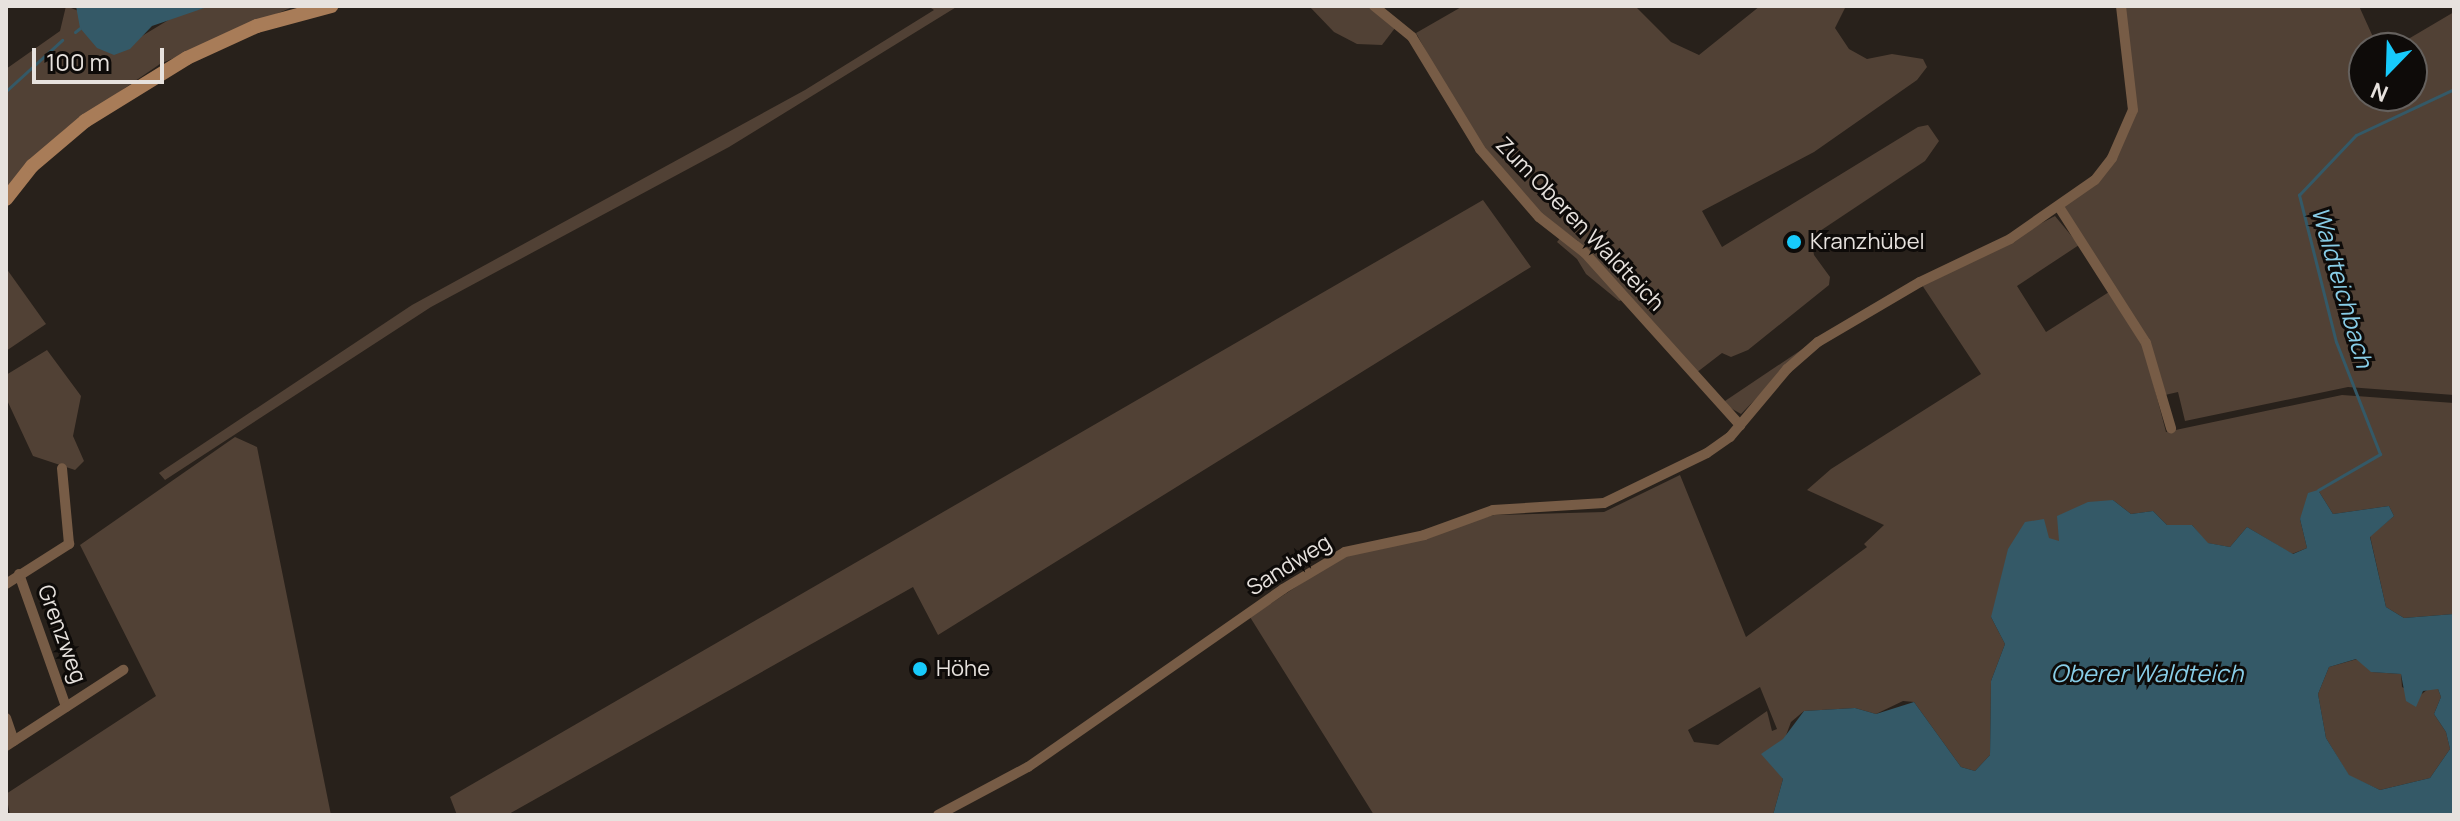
<!DOCTYPE html>
<html>
<head>
<meta charset="utf-8">
<style>
  body { margin:0 }
  #map { position:relative; width:2460px; height:821px; overflow:hidden; background:#28211b; font-family:Manrope,sans-serif }
  div>[style] { position:absolute }
  .green>* { inset:0; background:#514135 }
  .water>* { inset:0; background:#345967 }
  .stream>* { height:3px; margin:-1.5px; padding:0 1.5px; transform-origin:1.5px; border-radius:1.5px; background:#345967 }
  .minor>* { height:10px; margin:-5px; padding:0 5px; transform-origin:5px; border-radius:5px; background:#775c46 }
  .secondary>* { height:14px; margin:-7px; padding:0 7px; transform-origin:7px; border-radius:7px; background:#a87c58 }
  .dots>* { width:22px; height:22px; translate:-50% -50%; box-sizing:border-box; border:4px solid #0e0b09; border-radius:50% }
  span { translate:-50% -50%; white-space:nowrap; text-align:center; line-height:1.15; -webkit-text-stroke:6px #0e0b09; paint-order:stroke }
  .street-label { font-size:22px; color:#e7e2de }
  .poi-label { font-size:22px; color:#e7e2de }
  .left { translate:0 -50%; text-align:left }
  .water-label { font-size:24px; color:#88cde7; font-style:italic }
  .frame { position:absolute; inset:0; border:8px solid #e7e2de; pointer-events:none }
  .north { position:absolute; left:2348px; top:32px; width:80px; height:80px; box-sizing:border-box; background:#0e0b09; border:2px solid #65615e; border-radius:50%; rotate:203deg; font-size:22px; font-weight:700; line-height:32px; text-align:center; color:#e7e2de }
  .north::after { content:''; display:block; margin:auto; width:28px; height:36px; background:#17cafb; clip-path:polygon(50% 0,100% 100%,50% 72%,0 100%) }
  .scale { position:absolute; left:32px; top:48px; width:132px; height:36px; box-sizing:border-box; border:4px solid #e7e2de; border-top:0; padding-left:10px; font-size:24px; line-height:28px; white-space:nowrap; color:#e7e2de; -webkit-text-stroke:6px #0e0b09; paint-order:stroke }
</style>
</head>
<body>
<div id="map">
  <div class="green">
    <div style="clip-path:polygon(66px 6px,142px 36px,175px 16px,210px 6px,295px 6px,160px 64px,65px 129px,6px 188px,6px 69px,60px 31px)"></div>
    <div style="clip-path:polygon(928px 6px,958px 6px,729px 147px,431px 307px,165px 480px,159px 473px,412px 305px,805px 90px,934px 10px)"></div>
    <div style="clip-path:polygon(1309px 6px,1372px 6px,1395px 28px,1382px 45px,1357px 44px,1334px 32px)"></div>
    <div style="clip-path:polygon(1463px 6px,1635px 6px,1671px 42px,1699px 55px,1760px 6px,1846px 6px,1835px 28px,1849px 49px,1867px 59px,1892px 54px,1923px 59px,1927px 67px,1917px 80px,1814px 152px,1702px 211px,1722px 247px,1918px 127px,1928px 125px,1939px 141px,1925px 161px,1811px 237px,1814px 255px,1830px 277px,1829px 285px,1748px 350px,1731px 357px,1722px 353px,1696px 373px,1628px 298px,1619px 301px,1586px 274px,1577px 259px,1557px 242px,1561px 237px,1578px 241px,1540px 213px,1467px 126px,1416px 33px)"></div>
    <div style="clip-path:polygon(2121px 6px,2359px 6px,2378px 48px,2364px 48px,2364px 96px,2412px 96px,2412px 48px,2393px 48px,2454px 12px,2454px 395px,2348px 387px,2185px 421px,2178px 392px,2165px 395px,2149px 340px,2062px 206px,2095px 180px,2129px 123px)"></div>
    <div style="clip-path:polygon(1483px 200px,1531px 267px,938px 635px,913px 587px,507px 815px,457px 815px,450px 797px)"></div>
    <div style="clip-path:polygon(evenodd,2055px 216px,2079px 245px,2017px 286px,2046px 332px,2109px 292px,2144px 348px,2166px 432px,2342px 395px,2454px 403px,2454px 614px,2404px 618px,2386px 607px,2370px 536px,2394px 516px,2389px 506px,2333px 514px,2318px 490px,2300px 519px,2307px 548px,2292px 554px,2247px 527px,2230px 547px,2207px 543px,2192px 525px,2167px 525px,2153px 511px,2131px 514px,2113px 500px,1991px 617px,2005px 644px,1991px 681px,1990px 755px,1975px 771px,1961px 767px,1914px 702px,1903px 701px,1876px 714px,1855px 708px,1804px 711px,1791px 722px,1775px 765px,1783px 779px,1773px 815px,1374px 815px,1250px 617px,1337px 560px,1357px 553px,1494px 515px,1604px 512px,1680px 475px,1746px 637px,1867px 547px,1864px 544px,1884px 525px,1807px 490px,1831px 469px,1981px 374px,1922px 285px,2055px 216px,1760px 687px,1777px 729px,1772px 731px,1767px 711px,1718px 745px,1694px 742px,1688px 730px,1760px 687px)"></div>
    <div style="clip-path:polygon(6px 268px,46px 324px,6px 351px)"></div>
    <div style="clip-path:polygon(1807px 346px,1741px 414px,1722px 403px)"></div>
    <div style="clip-path:polygon(47px 350px,81px 396px,73px 436px,84px 461px,75px 470px,33px 456px,6px 398px,6px 375px)"></div>
    <div style="clip-path:polygon(235px 437px,257px 447px,331px 815px,10px 815px,6px 794px,156px 696px,80px 545px)"></div>
    <div style="clip-path:polygon(2357px 659px,2372px 672px,2401px 674px,2402px 687px,2419px 696px,2431px 687px,2438px 689px,2441px 697px,2434px 714px,2446px 732px,2450px 749px,2430px 778px,2380px 790px,2349px 776px,2326px 738px,2318px 694px,2329px 667px)"></div>
  </div>
  <div class="water">
    <div style="clip-path:polygon(76px 6px,210px 6px,152px 26px,130px 49px,114px 55px,97px 48px,80px 28px)"></div>
    <div style="clip-path:polygon(evenodd,2318px 490px,2333px 514px,2389px 506px,2394px 516px,2370px 537px,2386px 607px,2404px 618px,2454px 614px,2454px 815px,1773px 815px,1783px 779px,1761px 754px,1783px 739px,1804px 711px,1855px 708px,1876px 714px,1914px 702px,1961px 767px,1975px 771px,1990px 755px,1991px 681px,2005px 644px,1991px 617px,2008px 549px,2025px 522px,2044px 519px,2049px 538px,2059px 541px,2057px 516px,2088px 502px,2113px 500px,2131px 514px,2153px 511px,2167px 525px,2192px 525px,2208px 543px,2230px 547px,2247px 527px,2293px 554px,2307px 548px,2300px 519px,2308px 493px,2318px 490px,2356px 659px,2371px 672px,2401px 674px,2406px 701px,2416px 707px,2423px 691px,2438px 689px,2441px 697px,2434px 714px,2446px 732px,2450px 749px,2430px 778px,2380px 790px,2349px 775px,2326px 738px,2318px 694px,2329px 667px,2356px 659px)"></div>
  </div>
  <div class="stream">
    <div style="left:75px;top:32px;width:6px;rotate:-39deg"></div>
    <div style="left:6px;top:91px;width:76px;rotate:-42.3deg"></div>
    <div style="left:2318px;top:490px;width:72px;rotate:-30.1deg"></div>
    <div style="left:2380px;top:454px;width:120px;rotate:-111.4deg"></div>
    <div style="left:2336px;top:342px;width:152px;rotate:-104.1deg"></div>
    <div style="left:2299px;top:195px;width:83px;rotate:-46.5deg"></div>
    <div style="left:2356px;top:135px;width:108px;rotate:-25.1deg"></div>
  </div>
  <div class="minor">
    <div style="left:1374px;top:6px;width:49px;rotate:39.2deg"></div>
    <div style="left:1412px;top:37px;width:131px;rotate:58.7deg"></div>
    <div style="left:1480px;top:149px;width:90px;rotate:49.1deg"></div>
    <div style="left:1539px;top:217px;width:58px;rotate:38deg"></div>
    <div style="left:1585px;top:253px;width:232px;rotate:48deg"></div>
    <div style="left:2059px;top:207px;width:161px;rotate:57.4deg"></div>
    <div style="left:2146px;top:343px;width:89px;rotate:73.6deg"></div>
    <div style="left:19px;top:574px;width:141px;rotate:70.5deg"></div>
    <div style="left:6px;top:584px;width:75px;rotate:-32.4deg"></div>
    <div style="left:69px;top:544px;width:76px;rotate:-95.3deg"></div>
    <div style="left:6px;top:718px;width:24px;rotate:71deg"></div>
    <div style="left:6px;top:746px;width:140px;rotate:-33deg"></div>
    <div style="left:938px;top:815px;width:102px;rotate:-28.1deg"></div>
    <div style="left:1028px;top:767px;width:311px;rotate:-34.9deg"></div>
    <div style="left:1283px;top:589px;width:72px;rotate:-30.8deg"></div>
    <div style="left:1345px;top:552px;width:81px;rotate:-12.1deg"></div>
    <div style="left:1424px;top:535px;width:73px;rotate:-19.9deg"></div>
    <div style="left:1493px;top:510px;width:111px;rotate:-3.6deg"></div>
    <div style="left:1604px;top:503px;width:114px;rotate:-25.9deg"></div>
    <div style="left:1707px;top:453px;width:28px;rotate:-35deg"></div>
    <div style="left:1730px;top:437px;width:89px;rotate:-50deg"></div>
    <div style="left:1787px;top:369px;width:41px;rotate:-41.1deg"></div>
    <div style="left:1818px;top:342px;width:118px;rotate:-30.5deg"></div>
    <div style="left:1920px;top:282px;width:100px;rotate:-25.5deg"></div>
    <div style="left:2010px;top:239px;width:103px;rotate:-34.8deg"></div>
    <div style="left:2095px;top:180px;width:28px;rotate:-52deg"></div>
    <div style="left:2112px;top:158px;width:52px;rotate:-66.4deg"></div>
    <div style="left:2133px;top:110px;width:105px;rotate:-96.6deg"></div>
  </div>
  <div class="secondary">
    <div style="left:6px;top:199px;width:42px;rotate:-51.8deg"></div>
    <div style="left:32px;top:166px;width:70px;rotate:-40.3deg"></div>
    <div style="left:85px;top:121px;width:120px;rotate:-31.7deg"></div>
    <div style="left:187px;top:58px;width:77px;rotate:-24.6deg"></div>
    <div style="left:257px;top:26px;width:77px;rotate:-15.1deg"></div>
  </div>
  <div class="dots">
    <div style="left:1794px;top:242px;background:#17cafb"></div>
    <div style="left:920px;top:669px;background:#17cafb"></div>
  </div>
  <div class="street-label">
    <span style="left:1580px;top:224px;rotate:46deg">Zum Oberen Waldteich</span>
    <span style="left:1289px;top:565px;rotate:-32deg">Sandweg</span>
    <span style="left:62px;top:634px;rotate:70deg">Grenzweg</span>
  </div>
  <div class="poi-label">
    <span class="left" style="left:1810px;top:242px">Kranzhübel</span>
    <span class="left" style="left:936px;top:669px">Höhe</span>
  </div>
  <div class="water-label">
    <span style="left:2343px;top:287px;rotate:74deg">Waldteichbach</span>
    <span style="left:2147px;top:673px">Oberer Waldteich</span>
  </div>
  <div class="frame"></div>
  <div class="north">N</div>
  <div class="scale">100 m</div>
</div>
</body>
</html>
